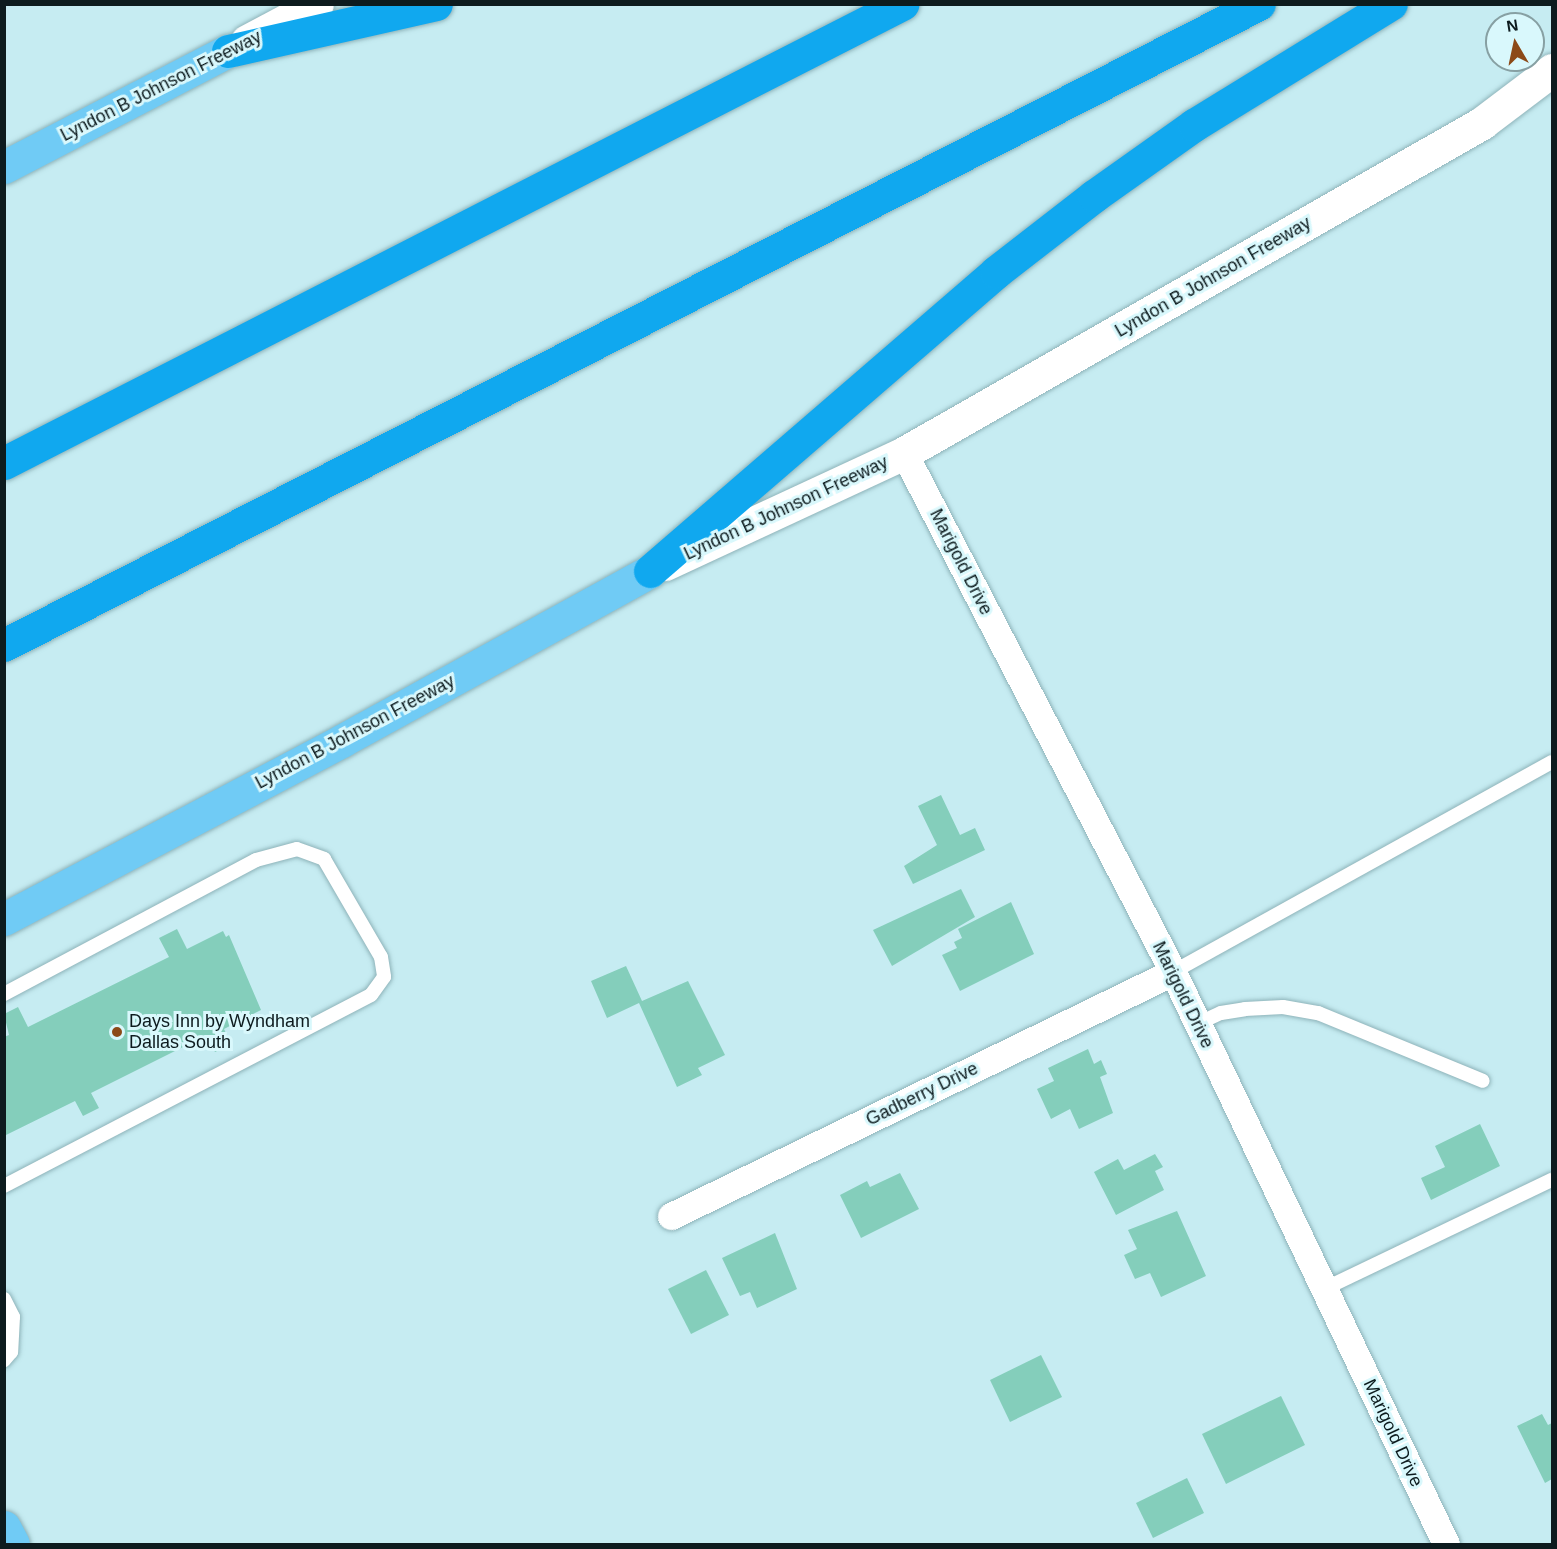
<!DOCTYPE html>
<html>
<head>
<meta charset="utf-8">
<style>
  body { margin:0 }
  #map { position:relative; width:1557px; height:1549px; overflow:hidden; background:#c6ecf2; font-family:Arial,sans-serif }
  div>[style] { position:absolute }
  .building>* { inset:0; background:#84cebb }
  .roads { filter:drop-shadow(0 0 2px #8eb3b9) drop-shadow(0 0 2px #8eb3b9) }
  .lane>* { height:14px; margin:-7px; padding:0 7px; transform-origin:7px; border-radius:7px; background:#fff }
  .street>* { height:27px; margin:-13.5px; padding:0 13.5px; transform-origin:13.5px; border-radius:13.5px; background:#fff }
  .secondary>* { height:33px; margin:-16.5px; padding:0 16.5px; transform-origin:16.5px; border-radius:16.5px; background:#fff }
  .primary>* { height:33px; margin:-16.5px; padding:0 16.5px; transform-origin:16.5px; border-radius:16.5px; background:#70cbf5 }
  .highway>* { height:33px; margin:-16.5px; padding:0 16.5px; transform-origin:16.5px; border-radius:16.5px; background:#10a8ef }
  .dots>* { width:16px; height:16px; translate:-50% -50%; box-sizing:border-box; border:3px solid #d9f8fc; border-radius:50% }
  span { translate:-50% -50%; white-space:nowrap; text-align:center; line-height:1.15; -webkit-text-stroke:6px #d9f8fc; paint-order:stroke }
  .street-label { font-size:18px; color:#0d1b1e }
  .poi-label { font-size:18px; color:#0d1b1e }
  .left { translate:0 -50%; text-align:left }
  .frame { position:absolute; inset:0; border:6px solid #0d1b1e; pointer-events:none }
  .north { position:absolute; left:1485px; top:12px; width:60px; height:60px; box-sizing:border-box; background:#d9f8fc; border:2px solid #87a0a3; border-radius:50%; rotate:351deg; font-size:16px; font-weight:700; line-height:24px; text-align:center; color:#0d1b1e }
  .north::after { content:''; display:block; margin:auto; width:21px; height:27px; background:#8c4a18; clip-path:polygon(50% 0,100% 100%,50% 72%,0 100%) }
</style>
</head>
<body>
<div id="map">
  <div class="building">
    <div style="clip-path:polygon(941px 795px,960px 835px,975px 828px,985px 850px,913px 884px,904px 866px,937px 845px,918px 806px)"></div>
    <div style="clip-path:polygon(961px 889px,975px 917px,892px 966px,873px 930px)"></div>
    <div style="clip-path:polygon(1011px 902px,1034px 954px,960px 991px,942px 955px,957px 948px,954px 942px,962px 938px,958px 929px)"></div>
    <div style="clip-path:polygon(177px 929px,187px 949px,223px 931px,226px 937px,229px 935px,261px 1010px,224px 1029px,231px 1044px,215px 1052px,207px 1035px,91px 1093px,99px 1108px,83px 1116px,75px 1101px,4px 1136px,4px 1037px,9px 1035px,4px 1014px,18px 1007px,28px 1027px,169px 957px,159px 938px)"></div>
    <div style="clip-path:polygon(626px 966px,642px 1001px,688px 981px,725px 1055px,698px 1068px,702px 1075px,677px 1087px,639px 1003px,607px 1018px,591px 981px)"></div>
    <div style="clip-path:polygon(1088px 1049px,1094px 1064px,1101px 1060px,1107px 1074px,1100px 1077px,1113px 1113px,1079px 1129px,1070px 1109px,1051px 1119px,1037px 1089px,1054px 1081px,1048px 1068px)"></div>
    <div style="clip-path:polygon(1480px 1124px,1500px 1166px,1431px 1200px,1421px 1178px,1445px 1167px,1435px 1146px)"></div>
    <div style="clip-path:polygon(1155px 1154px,1163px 1167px,1155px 1171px,1164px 1190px,1116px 1215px,1094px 1172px,1118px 1159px,1124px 1170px)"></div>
    <div style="clip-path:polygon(900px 1173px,919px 1209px,861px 1238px,840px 1195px,867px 1181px,870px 1187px)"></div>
    <div style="clip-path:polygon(1177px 1211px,1206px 1276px,1161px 1297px,1150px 1273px,1135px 1279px,1124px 1255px,1137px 1249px,1128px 1230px)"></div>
    <div style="clip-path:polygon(775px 1233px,797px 1289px,757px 1308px,750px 1292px,740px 1296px,722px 1258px)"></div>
    <div style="clip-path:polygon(706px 1270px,729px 1315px,691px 1334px,668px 1289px)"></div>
    <div style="clip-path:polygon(1041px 1355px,1062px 1397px,1010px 1422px,990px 1380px)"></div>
    <div style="clip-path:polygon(1281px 1396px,1305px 1445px,1226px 1484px,1202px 1434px)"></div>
    <div style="clip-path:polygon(1542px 1414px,1548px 1425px,1552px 1423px,1552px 1479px,1545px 1483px,1517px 1426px)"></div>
    <div style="clip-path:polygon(1187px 1478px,1204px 1513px,1153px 1538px,1136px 1503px)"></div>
  </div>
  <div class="roads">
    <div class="lane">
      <div style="left:1173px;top:972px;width:433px;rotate:-29deg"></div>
      <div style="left:4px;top:994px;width:285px;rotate:-28deg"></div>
      <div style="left:256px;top:860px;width:42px;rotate:-15deg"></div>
      <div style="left:297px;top:849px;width:29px;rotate:20deg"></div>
      <div style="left:324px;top:859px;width:113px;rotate:59.8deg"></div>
      <div style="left:381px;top:957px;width:20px;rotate:81deg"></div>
      <div style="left:384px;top:977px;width:22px;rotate:126deg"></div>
      <div style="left:371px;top:995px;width:414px;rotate:152.5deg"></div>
      <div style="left:1197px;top:1024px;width:26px;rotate:-25deg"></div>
      <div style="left:1221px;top:1013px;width:24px;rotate:-9deg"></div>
      <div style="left:1245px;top:1009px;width:38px;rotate:-3deg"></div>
      <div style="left:1283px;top:1007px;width:36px;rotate:10deg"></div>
      <div style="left:1318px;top:1013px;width:178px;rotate:22.4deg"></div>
      <div style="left:1324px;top:1289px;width:253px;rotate:-25.6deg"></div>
      <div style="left:4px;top:1299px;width:20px;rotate:63deg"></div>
      <div style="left:13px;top:1317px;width:35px;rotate:93deg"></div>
      <div style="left:11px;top:1352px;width:11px;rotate:131deg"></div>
    </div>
    <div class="street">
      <div style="left:904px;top:453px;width:585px;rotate:62.6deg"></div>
      <div style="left:1173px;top:972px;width:634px;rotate:64.49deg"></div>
      <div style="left:671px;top:1216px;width:558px;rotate:-25.92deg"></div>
    </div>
    <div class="secondary">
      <div style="left:247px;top:41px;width:79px;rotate:-27.9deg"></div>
      <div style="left:665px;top:564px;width:264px;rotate:-24.9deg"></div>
      <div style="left:904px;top:453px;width:666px;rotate:-29.72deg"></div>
      <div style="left:1482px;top:123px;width:88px;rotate:-37.1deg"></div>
    </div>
    <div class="primary">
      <div style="left:4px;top:167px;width:252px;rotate:-27.4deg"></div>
      <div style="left:4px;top:919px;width:383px;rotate:-27.8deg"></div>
      <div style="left:343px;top:740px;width:350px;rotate:-28.8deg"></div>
      <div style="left:4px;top:1527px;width:19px;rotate:62deg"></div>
    </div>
    <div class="highway">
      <div style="left:228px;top:51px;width:213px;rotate:-12.7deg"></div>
      <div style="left:4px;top:463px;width:1009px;rotate:-27.07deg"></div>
      <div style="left:650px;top:571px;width:457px;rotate:-40.8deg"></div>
      <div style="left:996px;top:272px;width:124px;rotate:-37.8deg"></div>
      <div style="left:1094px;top:196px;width:123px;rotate:-35.4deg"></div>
      <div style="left:1194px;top:125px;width:231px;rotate:-31.6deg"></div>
      <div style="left:4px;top:645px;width:1409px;rotate:-27.06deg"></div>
    </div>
  </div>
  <div class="dots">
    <div style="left:117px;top:1032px;background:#8c4a18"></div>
  </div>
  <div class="street-label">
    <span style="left:161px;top:86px;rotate:-27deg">Lyndon B Johnson Freeway</span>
    <span style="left:1213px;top:277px;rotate:-30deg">Lyndon B Johnson Freeway</span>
    <span style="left:786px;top:508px;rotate:-25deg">Lyndon B Johnson Freeway</span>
    <span style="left:961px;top:562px;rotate:63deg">Marigold Drive</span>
    <span style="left:355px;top:732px;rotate:-28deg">Lyndon B Johnson Freeway</span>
    <span style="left:1183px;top:995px;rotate:64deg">Marigold Drive</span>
    <span style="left:922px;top:1094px;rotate:-26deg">Gadberry Drive</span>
    <span style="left:1393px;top:1433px;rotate:65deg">Marigold Drive</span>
  </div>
  <div class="poi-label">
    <span class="left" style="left:129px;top:1032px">Days Inn by Wyndham<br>Dallas South</span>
  </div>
  <div class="frame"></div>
  <div class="north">N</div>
</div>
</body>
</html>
